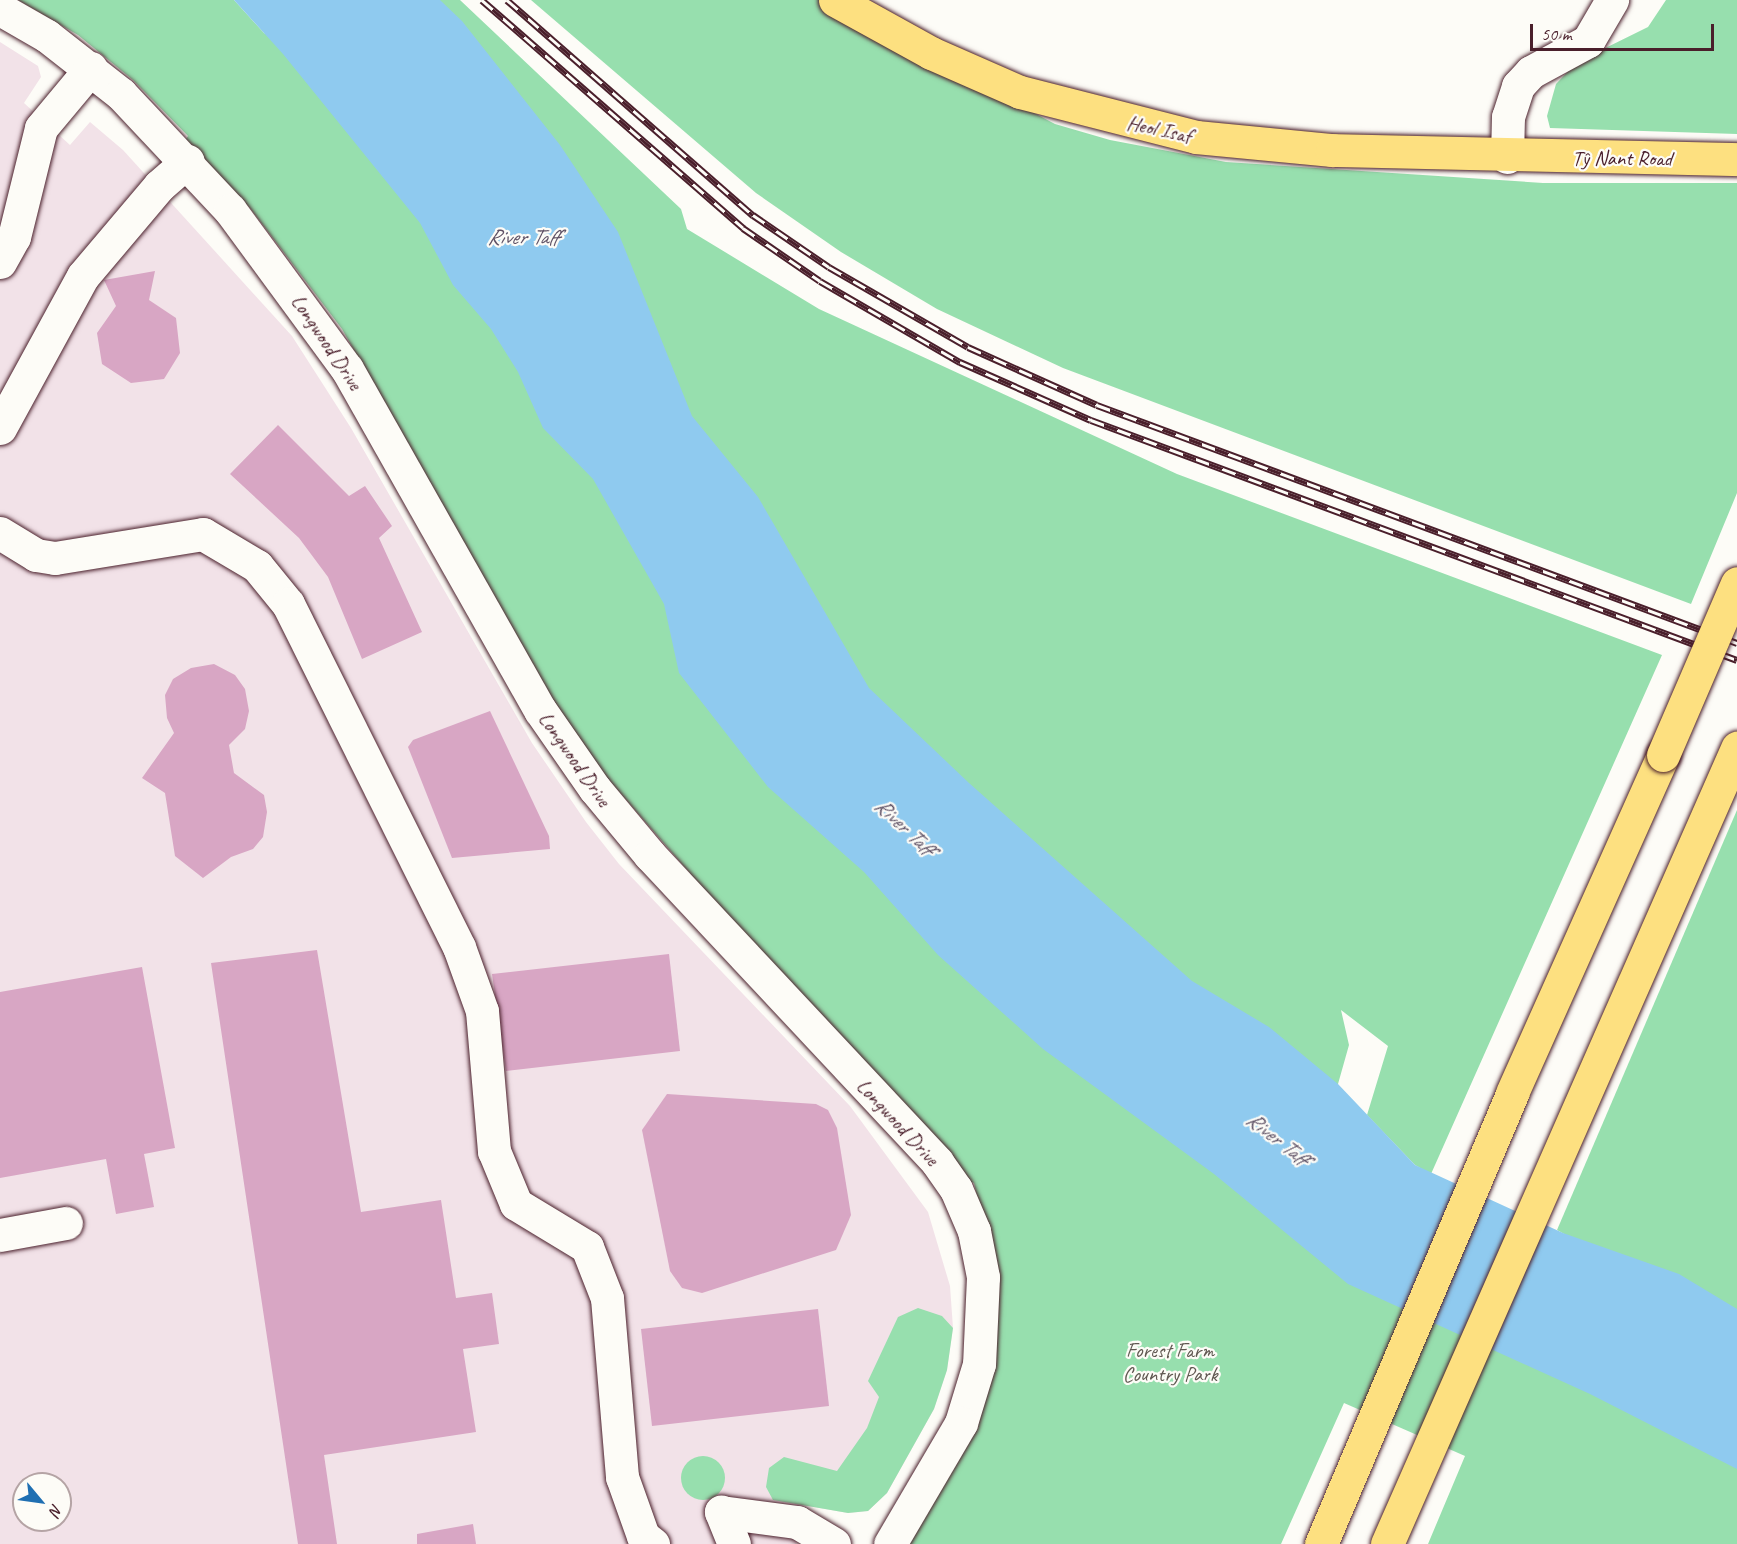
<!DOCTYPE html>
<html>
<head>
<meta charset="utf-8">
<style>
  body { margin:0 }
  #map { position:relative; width:1737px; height:1544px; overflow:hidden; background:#fdfcf7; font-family:Caveat,sans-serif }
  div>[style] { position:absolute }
  .built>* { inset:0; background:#f2e2e8 }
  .green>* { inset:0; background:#97dfae }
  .round { border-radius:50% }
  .water>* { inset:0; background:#8fcaef }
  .building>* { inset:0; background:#d8a6c4 }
  .roads { filter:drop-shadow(0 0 2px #4a1f2b) drop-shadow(0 0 2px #4a1f2b) }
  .minor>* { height:33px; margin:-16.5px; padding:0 16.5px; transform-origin:16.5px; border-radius:16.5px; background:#fdfcf7 }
  .major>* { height:33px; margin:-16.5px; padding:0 16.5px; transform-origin:16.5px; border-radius:16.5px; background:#fde080 }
  .highway>* { height:33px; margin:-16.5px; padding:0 16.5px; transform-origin:16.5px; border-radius:16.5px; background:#fde080 }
  .rail>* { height:7px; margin-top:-3.5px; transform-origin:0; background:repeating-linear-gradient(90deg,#fdfcf7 0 14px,#4a1f2b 0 28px); box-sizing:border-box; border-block:2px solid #4a1f2b }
  .bridges { filter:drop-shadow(0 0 2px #4a1f2b) drop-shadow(0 0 2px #4a1f2b) }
  .highway-bridge>* { height:33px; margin:-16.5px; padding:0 16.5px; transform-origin:16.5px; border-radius:16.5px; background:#fde080 }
  span { translate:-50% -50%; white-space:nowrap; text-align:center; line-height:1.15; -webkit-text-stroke:4.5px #fdfcf7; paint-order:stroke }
  .street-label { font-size:21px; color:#4a1f2b }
  .park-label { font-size:21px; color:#615952 }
  .water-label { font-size:22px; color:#5f5266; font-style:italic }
  .north { position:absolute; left:12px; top:1472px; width:60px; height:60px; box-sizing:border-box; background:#fdfcf7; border:2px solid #b5a4a5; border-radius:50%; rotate:119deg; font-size:16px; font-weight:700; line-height:24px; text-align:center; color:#4a1f2b }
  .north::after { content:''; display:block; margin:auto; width:21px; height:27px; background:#1f6fb2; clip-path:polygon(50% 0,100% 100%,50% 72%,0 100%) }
  .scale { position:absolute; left:1530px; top:24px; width:184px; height:27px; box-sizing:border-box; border:3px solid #4a1f2b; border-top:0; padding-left:8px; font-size:18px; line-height:21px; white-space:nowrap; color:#4a1f2b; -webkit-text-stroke:4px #fdfcf7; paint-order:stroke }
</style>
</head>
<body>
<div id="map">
  <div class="built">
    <div style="clip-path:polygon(evenodd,0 42px,38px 66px,41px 77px,24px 103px,70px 145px,90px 122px,123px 150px,292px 336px,351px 428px,532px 743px,586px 822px,619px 864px,850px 1106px,928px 1212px,950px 1286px,953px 1328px,947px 1370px,934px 1409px,887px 1493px,868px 1511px,848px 1513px,803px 1505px,792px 1535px,798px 1537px,796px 1544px,0 1544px,0 42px,24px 1484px,60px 1484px,60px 1520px,24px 1520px,24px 1484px)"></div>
  </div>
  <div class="green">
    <div style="clip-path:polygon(18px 0,234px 0,264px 33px,281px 43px,536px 360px,1532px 1351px,1737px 1466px,1737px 1544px,1428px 1544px,1465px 1456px,1344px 1403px,1281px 1544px,903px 1544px,997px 1326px,999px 1295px,974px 1183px,953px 1176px,602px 772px,542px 683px,342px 329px,250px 208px,184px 142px,188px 136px,133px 80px,78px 35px)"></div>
    <div style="clip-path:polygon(418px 0,460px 0,681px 209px,687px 229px,819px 309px,1177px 474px,1662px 655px,1431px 1174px,1415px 1165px,1367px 1115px,1388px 1046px,1341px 1010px,1349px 1045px,1338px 1084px,1334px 1093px,1313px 1090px,877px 717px)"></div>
    <div style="clip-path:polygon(531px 0,819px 0,1055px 124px,1110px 140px,1226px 162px,1543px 183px,1737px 183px,1737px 493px,1691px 604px,1063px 368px,937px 309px,841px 252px,756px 193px)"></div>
    <div style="clip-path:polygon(1666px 0,1737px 0,1737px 134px,1550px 128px,1547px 116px,1556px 84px,1577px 62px,1648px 27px)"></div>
    <div style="clip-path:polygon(1737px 810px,1737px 1330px,1557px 1230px)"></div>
    <div style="clip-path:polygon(918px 1308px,942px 1316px,953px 1328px,947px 1370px,934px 1409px,887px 1493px,868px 1511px,848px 1513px,773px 1500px,766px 1487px,769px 1468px,784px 1457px,837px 1471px,867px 1428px,879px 1397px,868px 1381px,898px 1317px)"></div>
    <div class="round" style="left:681px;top:1456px;width:44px;height:44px"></div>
  </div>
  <div class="water">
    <div style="clip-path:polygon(234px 0,440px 0,462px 21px,560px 145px,618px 232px,692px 416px,758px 497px,869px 688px,969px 783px,1192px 981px,1269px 1027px,1338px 1084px,1415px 1165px,1563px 1233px,1679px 1274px,1737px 1309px,1737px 1469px,1590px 1394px,1348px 1284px,1214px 1174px,1043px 1049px,938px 955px,864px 872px,768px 787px,679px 673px,664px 604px,593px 479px,543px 428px,518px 372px,491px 329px,453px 285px,420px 223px,283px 54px)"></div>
  </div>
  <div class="building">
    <div style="clip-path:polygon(155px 271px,149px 300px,176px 318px,180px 353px,164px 379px,131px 383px,102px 364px,97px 333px,116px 306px,104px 280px)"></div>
    <div style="clip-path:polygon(278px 425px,349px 496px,365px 486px,392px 526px,379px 538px,422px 632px,362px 659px,328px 577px,299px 538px,230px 474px)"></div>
    <div style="clip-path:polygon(214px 664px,235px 675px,245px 689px,249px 711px,245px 729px,229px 745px,234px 773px,264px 795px,267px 812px,263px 837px,253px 849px,231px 857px,203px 878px,175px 856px,165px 793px,142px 778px,174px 733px,167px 718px,165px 695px,173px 679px,191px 668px)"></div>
    <div style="clip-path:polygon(490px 711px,549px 836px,550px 849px,452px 858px,408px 747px,413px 740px)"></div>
    <div style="clip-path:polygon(317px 950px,361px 1212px,441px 1200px,456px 1298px,492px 1293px,499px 1344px,463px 1349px,476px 1432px,324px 1455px,337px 1544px,298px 1544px,211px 963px)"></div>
    <div style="clip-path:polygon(669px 954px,680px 1051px,506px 1071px,492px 974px)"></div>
    <div style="clip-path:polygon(142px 967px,175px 1148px,144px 1154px,154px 1207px,116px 1214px,106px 1159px,0 1178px,0 992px)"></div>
    <div style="clip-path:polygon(667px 1094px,816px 1104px,828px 1110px,837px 1128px,851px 1215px,836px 1250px,702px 1293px,682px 1288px,670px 1271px,642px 1130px)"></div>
    <div style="clip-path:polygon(818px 1309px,829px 1406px,652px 1426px,641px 1329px)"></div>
    <div style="clip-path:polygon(473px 1524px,476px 1544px,417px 1544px,417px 1534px)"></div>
  </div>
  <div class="roads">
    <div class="minor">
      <div style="left:0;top:9px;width:54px;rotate:29.9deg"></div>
      <div style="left:47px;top:36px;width:94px;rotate:38.1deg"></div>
      <div style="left:121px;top:94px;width:159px;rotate:46.8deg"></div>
      <div style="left:230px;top:210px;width:197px;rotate:53.7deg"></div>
      <div style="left:347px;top:369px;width:392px;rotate:60.5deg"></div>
      <div style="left:540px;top:710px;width:96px;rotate:55.2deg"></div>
      <div style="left:595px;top:789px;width:86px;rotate:50.2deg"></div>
      <div style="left:650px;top:855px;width:420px;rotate:46.9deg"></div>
      <div style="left:937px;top:1162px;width:33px;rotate:55deg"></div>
      <div style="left:956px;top:1189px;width:46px;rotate:66.8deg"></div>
      <div style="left:974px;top:1231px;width:47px;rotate:78.9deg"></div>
      <div style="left:983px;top:1277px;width:87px;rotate:92.6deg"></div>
      <div style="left:979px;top:1364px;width:62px;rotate:107deg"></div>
      <div style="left:961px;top:1423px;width:140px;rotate:120.4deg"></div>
      <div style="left:1507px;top:157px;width:40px;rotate:-88.6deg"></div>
      <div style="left:1508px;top:117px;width:33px;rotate:-72deg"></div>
      <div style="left:1518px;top:86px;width:19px;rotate:-47deg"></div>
      <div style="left:1531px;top:72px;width:65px;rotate:-28.5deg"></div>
      <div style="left:1588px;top:41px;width:48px;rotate:-59.7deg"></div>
      <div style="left:0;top:262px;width:29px;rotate:-61deg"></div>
      <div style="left:14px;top:237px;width:112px;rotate:-76.1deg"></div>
      <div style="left:41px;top:128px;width:78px;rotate:-50.2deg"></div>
      <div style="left:0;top:428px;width:173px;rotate:-61.4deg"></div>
      <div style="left:83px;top:276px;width:118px;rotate:-49.8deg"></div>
      <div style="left:159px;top:186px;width:38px;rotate:-41deg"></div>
      <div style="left:0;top:533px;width:42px;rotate:31.4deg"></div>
      <div style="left:36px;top:555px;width:19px;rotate:9deg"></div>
      <div style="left:55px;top:558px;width:150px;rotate:-9.2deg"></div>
      <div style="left:203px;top:534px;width:63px;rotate:30.7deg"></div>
      <div style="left:257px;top:566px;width:49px;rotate:50.8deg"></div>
      <div style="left:288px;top:604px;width:383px;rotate:63.5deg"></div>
      <div style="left:459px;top:947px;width:68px;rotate:70.2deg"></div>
      <div style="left:482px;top:1011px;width:141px;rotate:85.1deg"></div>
      <div style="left:494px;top:1151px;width:57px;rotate:67.5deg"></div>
      <div style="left:516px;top:1204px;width:83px;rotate:31.2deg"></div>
      <div style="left:587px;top:1247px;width:55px;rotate:68.6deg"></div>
      <div style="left:607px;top:1298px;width:180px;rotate:85.2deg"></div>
      <div style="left:622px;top:1477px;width:63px;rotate:70.4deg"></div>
      <div style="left:643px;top:1536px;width:13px;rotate:39deg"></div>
      <div style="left:0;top:1235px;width:67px;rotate:-10.3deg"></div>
      <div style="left:734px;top:1544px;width:35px;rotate:-112deg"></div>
      <div style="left:721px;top:1512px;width:77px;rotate:7.5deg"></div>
      <div style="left:797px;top:1522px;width:43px;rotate:30.7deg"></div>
    </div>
    <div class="major">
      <div style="left:835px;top:0;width:110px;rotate:28.9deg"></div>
      <div style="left:931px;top:53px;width:97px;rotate:23.7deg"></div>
      <div style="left:1020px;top:92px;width:182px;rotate:14.3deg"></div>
      <div style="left:1196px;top:137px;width:137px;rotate:5.5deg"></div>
      <div style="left:1332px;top:150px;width:405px;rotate:1.3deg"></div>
    </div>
    <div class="highway">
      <div style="left:1321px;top:1544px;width:490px;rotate:-67deg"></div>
      <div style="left:1512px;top:1093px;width:370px;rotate:-65.9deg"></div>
      <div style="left:1387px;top:1544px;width:870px;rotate:-66.26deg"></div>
    </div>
  </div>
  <div class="rail">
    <div style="left:482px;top:0;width:347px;rotate:41.1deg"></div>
    <div style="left:743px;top:228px;width:93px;rotate:34.5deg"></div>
    <div style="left:820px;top:281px;width:162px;rotate:30.1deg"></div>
    <div style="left:960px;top:362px;width:143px;rotate:23.9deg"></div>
    <div style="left:1091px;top:420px;width:689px;rotate:20.38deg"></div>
    <div style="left:507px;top:0;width:327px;rotate:41.2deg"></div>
    <div style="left:753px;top:215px;width:92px;rotate:34.4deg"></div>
    <div style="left:829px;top:267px;width:160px;rotate:29.9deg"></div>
    <div style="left:968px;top:347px;width:141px;rotate:24.2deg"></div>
    <div style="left:1097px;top:405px;width:683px;rotate:20.4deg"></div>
  </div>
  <div class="bridges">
    <div class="highway-bridge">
      <div style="left:1663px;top:755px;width:187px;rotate:-66.7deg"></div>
    </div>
  </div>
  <div class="street-label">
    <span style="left:1159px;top:129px;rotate:12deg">Heol Isaf</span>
    <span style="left:1622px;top:158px">Tŷ Nant Road</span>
    <span style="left:327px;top:342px;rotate:56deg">Longwood Drive</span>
    <span style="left:575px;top:759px;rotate:55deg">Longwood Drive</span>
    <span style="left:898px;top:1122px;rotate:47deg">Longwood Drive</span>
  </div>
  <div class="park-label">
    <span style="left:1170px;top:1362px">Forest Farm<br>Country Park</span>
  </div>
  <div class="water-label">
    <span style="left:523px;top:238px">River Taff</span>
    <span style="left:904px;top:827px;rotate:43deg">River Taff</span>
    <span style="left:1277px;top:1139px;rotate:38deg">River Taff</span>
  </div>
  <div class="north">N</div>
  <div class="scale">50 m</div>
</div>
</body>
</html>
